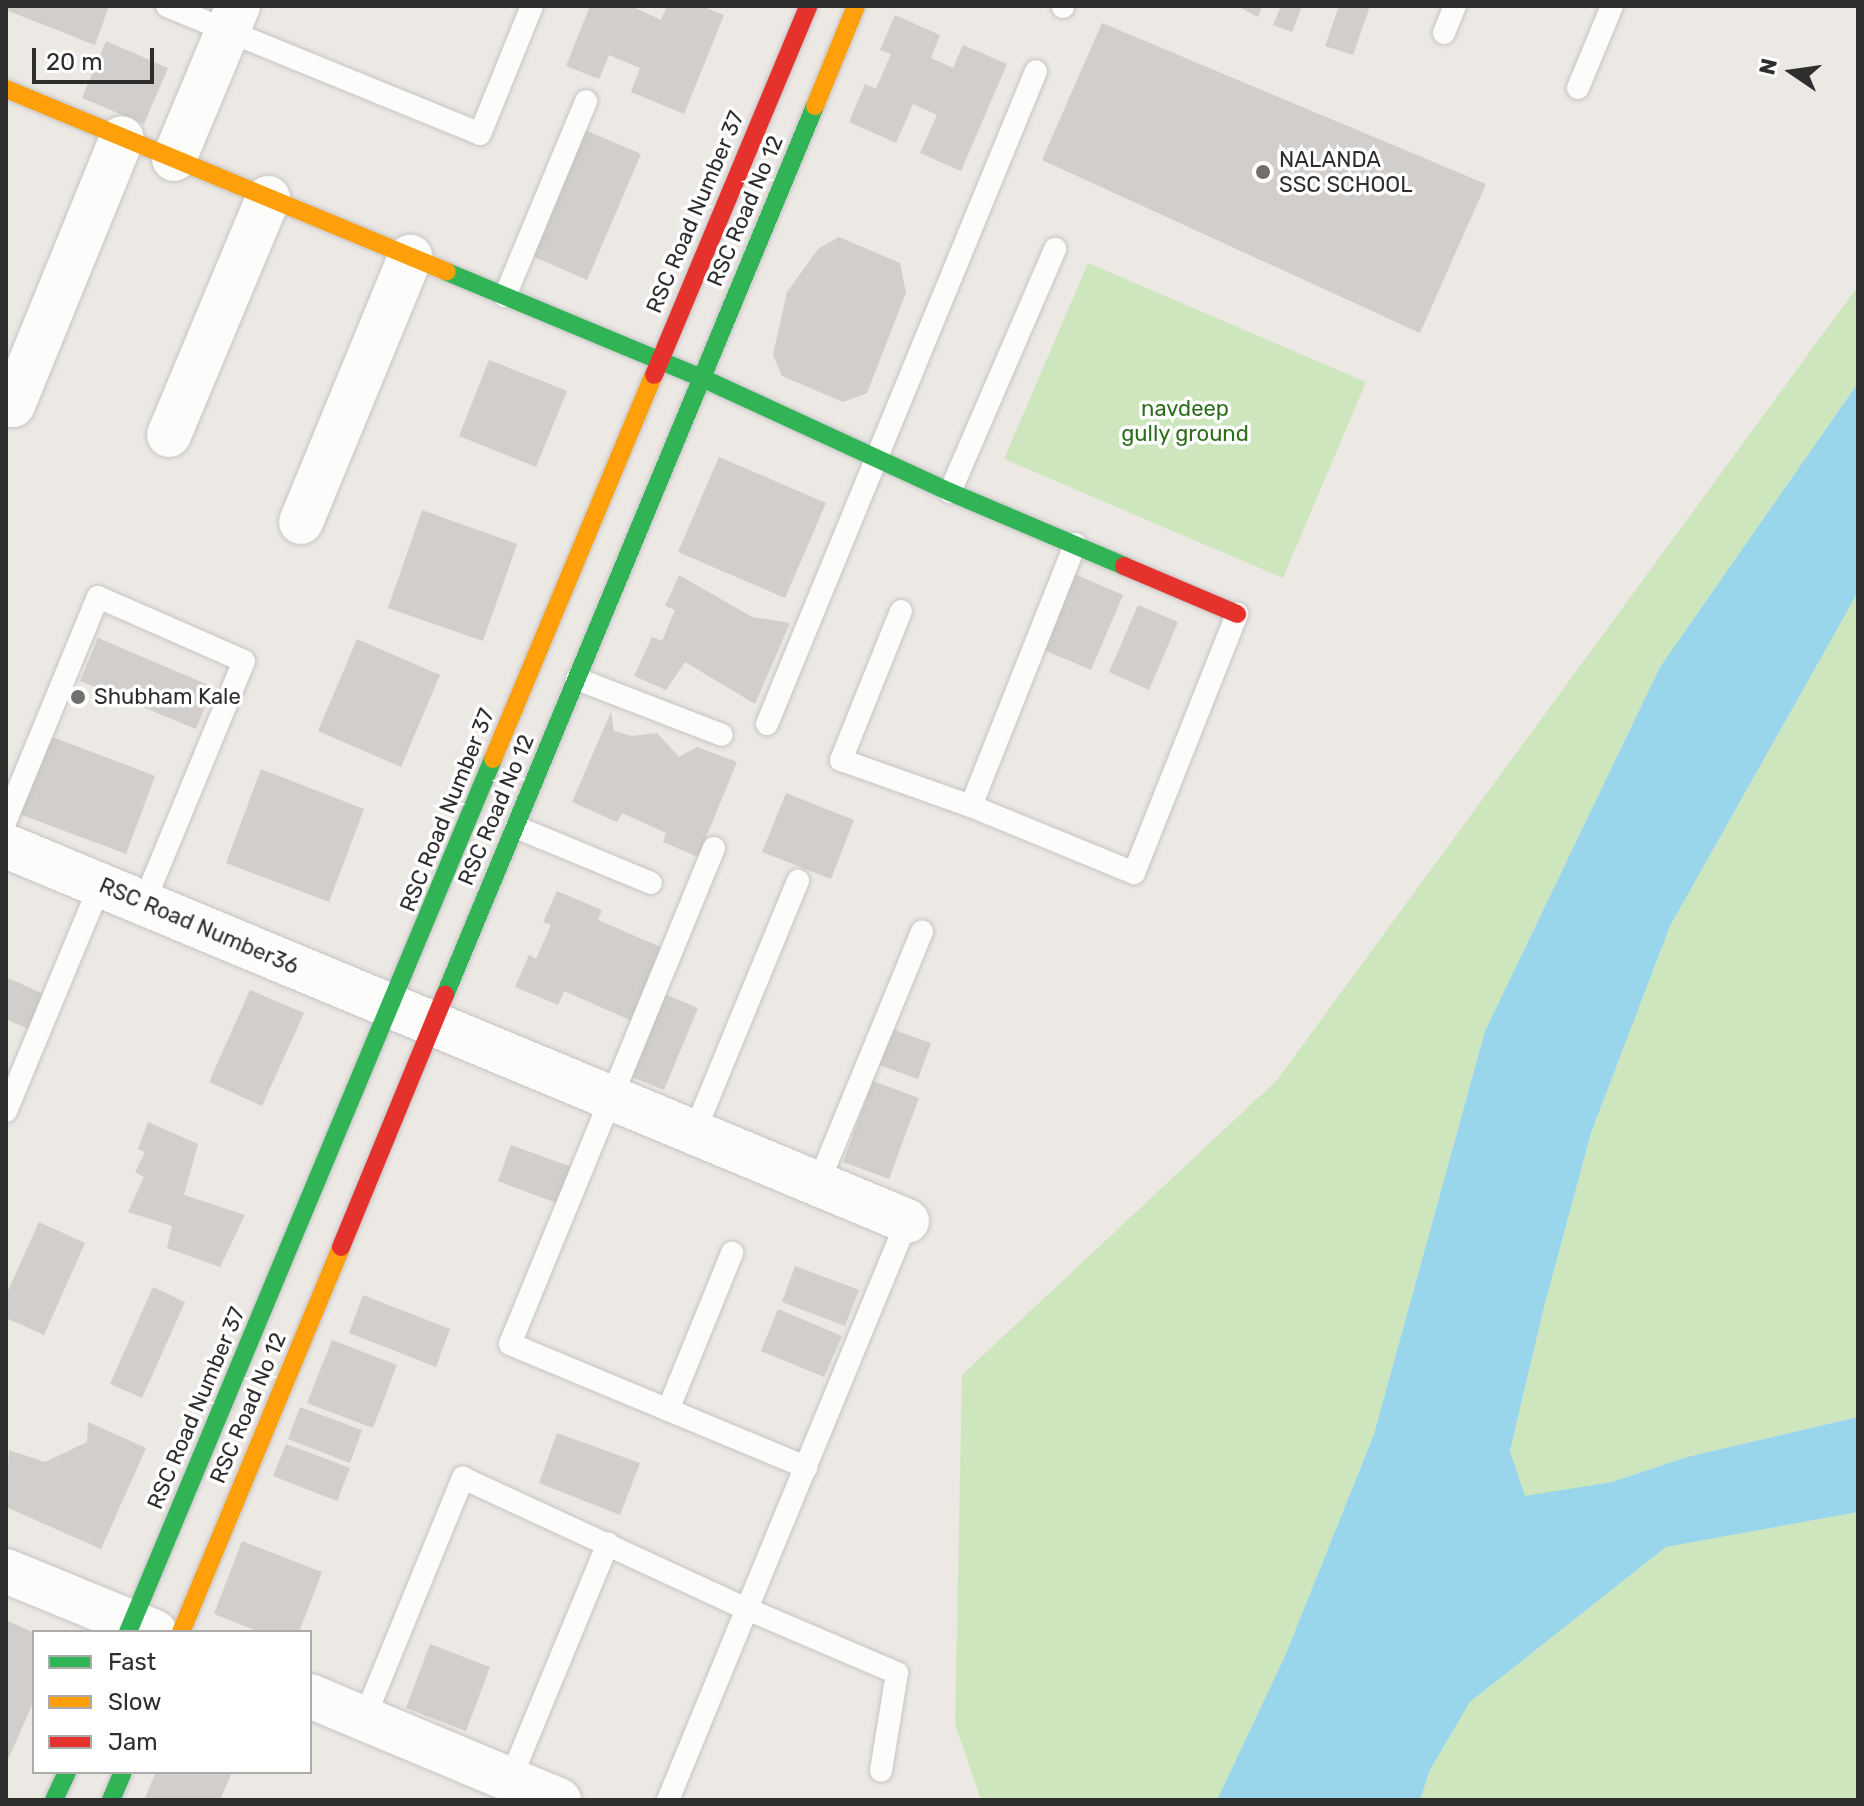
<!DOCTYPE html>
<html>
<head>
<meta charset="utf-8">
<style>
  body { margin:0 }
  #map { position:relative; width:1864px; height:1806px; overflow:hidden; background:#ece8e4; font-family:Rubik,sans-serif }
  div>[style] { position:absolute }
  .green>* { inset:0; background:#cee6be }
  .water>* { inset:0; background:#99d6ec }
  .building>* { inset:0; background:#d1cecb }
  .roads { filter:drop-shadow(0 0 2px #c5c4c5) drop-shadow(0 0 2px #c5c4c5) }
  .lane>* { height:22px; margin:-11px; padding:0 11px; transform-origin:11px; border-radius:11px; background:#fcfcfb }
  .street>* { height:44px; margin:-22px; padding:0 22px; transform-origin:22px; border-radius:22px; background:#fcfcfb }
  .fast>* { height:18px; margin:-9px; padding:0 9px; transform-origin:9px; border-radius:9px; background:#30b455 }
  .slow>* { height:18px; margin:-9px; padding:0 9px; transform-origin:9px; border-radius:9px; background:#ff9f0a }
  .jam>* { height:18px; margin:-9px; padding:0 9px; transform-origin:9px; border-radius:9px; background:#e5322d }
  .dots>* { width:22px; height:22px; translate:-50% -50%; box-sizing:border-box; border:4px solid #fff; border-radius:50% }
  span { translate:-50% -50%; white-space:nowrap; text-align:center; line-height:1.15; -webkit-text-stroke:7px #fff; paint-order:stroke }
  .poi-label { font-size:22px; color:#2e2e2e }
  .left { translate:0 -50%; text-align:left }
  .street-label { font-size:22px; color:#2e2e2e }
  .park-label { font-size:22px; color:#2c6e1b }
  .frame { position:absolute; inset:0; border:8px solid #2e2e2e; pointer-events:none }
  .legend { position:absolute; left:32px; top:1630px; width:280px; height:144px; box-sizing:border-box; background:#fff; border:2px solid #ababab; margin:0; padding:10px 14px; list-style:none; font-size:24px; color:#2e2e2e }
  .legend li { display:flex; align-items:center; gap:16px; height:40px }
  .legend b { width:40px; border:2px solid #ababab }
  .north { position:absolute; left:1752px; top:32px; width:80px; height:80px; -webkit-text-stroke:6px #fff; paint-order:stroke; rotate:283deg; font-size:22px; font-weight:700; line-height:32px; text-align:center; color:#2e2e2e }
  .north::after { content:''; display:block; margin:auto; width:28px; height:36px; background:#2e2e2e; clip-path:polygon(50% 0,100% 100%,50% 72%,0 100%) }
  .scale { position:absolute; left:32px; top:48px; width:122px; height:36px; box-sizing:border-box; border:4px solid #2e2e2e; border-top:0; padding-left:10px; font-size:24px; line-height:28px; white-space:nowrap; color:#2e2e2e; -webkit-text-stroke:6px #fff; paint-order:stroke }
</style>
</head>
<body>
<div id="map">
  <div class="green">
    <div style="clip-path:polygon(1088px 263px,1366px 382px,1283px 578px,1004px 459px)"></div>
    <div style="clip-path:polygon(1858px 286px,1858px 383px,1660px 667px,1485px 1031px,1374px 1434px,1285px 1656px,1217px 1800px,981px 1800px,955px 1724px,962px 1375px,1277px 1080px)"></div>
    <div style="clip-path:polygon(1858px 592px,1858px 1417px,1687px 1457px,1612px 1482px,1524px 1497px,1510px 1451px,1543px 1311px,1591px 1133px,1670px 926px)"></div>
    <div style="clip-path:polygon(1858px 1512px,1858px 1800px,1420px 1800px,1430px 1770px,1470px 1702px,1666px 1547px)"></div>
  </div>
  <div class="water">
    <div style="clip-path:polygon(1858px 383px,1858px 592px,1670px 926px,1591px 1133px,1543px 1311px,1510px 1451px,1525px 1496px,1612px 1482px,1687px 1457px,1858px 1417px,1858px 1512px,1666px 1547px,1470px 1702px,1430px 1770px,1420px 1800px,1217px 1800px,1285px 1656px,1374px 1434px,1485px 1031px,1660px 667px)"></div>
  </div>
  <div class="building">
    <div style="clip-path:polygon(6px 6px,109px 6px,95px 45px,6px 10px)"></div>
    <div style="clip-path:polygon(590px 6px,631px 6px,661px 20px,667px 6px,702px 6px,724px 15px,684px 114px,631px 92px,640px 68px,609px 55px,599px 79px,566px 66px)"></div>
    <div style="clip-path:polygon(1237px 6px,1262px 6px,1258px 17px)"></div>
    <div style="clip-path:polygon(1281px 6px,1302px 6px,1292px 32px,1273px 25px)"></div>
    <div style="clip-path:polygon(1339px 6px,1370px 6px,1353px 55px,1325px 46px)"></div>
    <div style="clip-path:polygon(895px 15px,940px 35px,931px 58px,953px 68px,963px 45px,1007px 64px,961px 171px,920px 153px,937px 115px,913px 104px,896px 143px,849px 122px,865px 84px,876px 89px,891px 54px,880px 50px)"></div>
    <div style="clip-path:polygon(1102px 23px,1486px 184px,1420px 333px,1042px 160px)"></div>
    <div style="clip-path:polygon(106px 41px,168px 68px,144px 124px,82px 98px)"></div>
    <div style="clip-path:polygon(585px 130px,641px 154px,587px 280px,530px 255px)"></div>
    <div style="clip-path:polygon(839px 237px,900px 263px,906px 293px,867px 393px,843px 402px,782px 376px,773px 355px,787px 292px,819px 248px)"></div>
    <div style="clip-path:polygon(489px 360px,567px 391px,536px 467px,459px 436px)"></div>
    <div style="clip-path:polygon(719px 457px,826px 503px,785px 598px,678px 552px)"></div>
    <div style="clip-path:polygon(422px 510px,517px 544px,483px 641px,388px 608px)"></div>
    <div style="clip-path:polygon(1070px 572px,1123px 595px,1091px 670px,1037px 647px)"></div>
    <div style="clip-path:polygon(679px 575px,752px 617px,790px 623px,755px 704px,685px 662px,666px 690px,634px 676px,652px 637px,662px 641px,675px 610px,665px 606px)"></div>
    <div style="clip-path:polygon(1138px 605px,1178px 622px,1149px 690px,1109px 672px)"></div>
    <div style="clip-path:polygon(98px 638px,213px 687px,196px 729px,80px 681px)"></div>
    <div style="clip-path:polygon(357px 639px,440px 675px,401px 767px,318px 731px)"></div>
    <div style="clip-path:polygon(611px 712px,614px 731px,632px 736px,657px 733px,679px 757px,697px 747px,737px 762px,698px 857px,663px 842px,666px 833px,622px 813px,617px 822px,572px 802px)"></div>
    <div style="clip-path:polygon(42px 733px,155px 776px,126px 854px,11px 811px)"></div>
    <div style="clip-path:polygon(261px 769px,364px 809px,329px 902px,226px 863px)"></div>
    <div style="clip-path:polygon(786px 793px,854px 820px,831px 879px,762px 852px)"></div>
    <div style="clip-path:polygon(557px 891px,602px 910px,598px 920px,663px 948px,632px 1021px,564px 991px,558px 1005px,515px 987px,529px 955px,536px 959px,551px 925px,543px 922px)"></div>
    <div style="clip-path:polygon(6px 977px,48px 996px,32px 1031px,6px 1019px)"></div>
    <div style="clip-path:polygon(250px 990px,304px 1013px,262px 1106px,209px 1082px)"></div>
    <div style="clip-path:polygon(662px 993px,698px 1008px,664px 1090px,627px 1075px)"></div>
    <div style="clip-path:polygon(883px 1026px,931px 1043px,918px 1079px,871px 1062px)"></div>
    <div style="clip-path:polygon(873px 1081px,919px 1098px,889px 1179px,843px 1162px)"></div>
    <div style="clip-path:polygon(148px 1122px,198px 1144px,184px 1195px,245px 1215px,220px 1267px,167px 1248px,172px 1226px,128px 1212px,144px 1177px,135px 1172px,145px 1152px,138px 1149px)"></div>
    <div style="clip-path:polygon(511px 1145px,580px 1170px,567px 1207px,498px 1181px)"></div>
    <div style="clip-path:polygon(39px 1222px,85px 1243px,44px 1335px,6px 1318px,6px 1295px)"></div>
    <div style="clip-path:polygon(795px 1266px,859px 1290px,845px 1326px,782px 1302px)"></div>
    <div style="clip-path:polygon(153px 1287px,185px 1302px,142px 1398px,110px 1384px)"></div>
    <div style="clip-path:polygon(363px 1295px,450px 1329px,436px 1367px,349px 1333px)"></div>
    <div style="clip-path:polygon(778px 1309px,842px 1336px,824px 1377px,761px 1351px)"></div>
    <div style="clip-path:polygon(332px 1340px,397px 1365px,373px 1428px,307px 1403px)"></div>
    <div style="clip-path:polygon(300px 1407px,362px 1430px,350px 1463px,288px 1439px)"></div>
    <div style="clip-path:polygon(88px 1422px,146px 1448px,101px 1549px,6px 1507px,9px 1450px,45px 1462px,87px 1442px)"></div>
    <div style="clip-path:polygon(557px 1433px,640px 1463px,620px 1515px,539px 1483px)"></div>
    <div style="clip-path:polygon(286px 1444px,350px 1468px,337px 1501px,273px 1476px)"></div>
    <div style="clip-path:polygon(242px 1541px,322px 1572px,299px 1632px,260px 1632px,214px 1614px)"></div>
    <div style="clip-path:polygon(6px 1620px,34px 1633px,34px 1701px,6px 1764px)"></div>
    <div style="clip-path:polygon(430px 1644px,490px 1667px,466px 1731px,406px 1708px)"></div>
    <div style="clip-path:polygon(156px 1772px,232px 1772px,220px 1800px,144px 1800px)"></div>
  </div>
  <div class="roads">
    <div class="lane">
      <div style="left:167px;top:6px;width:338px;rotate:22.2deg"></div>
      <div style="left:480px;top:134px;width:138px;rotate:-67.9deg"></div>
      <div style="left:1063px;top:7px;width:1px;rotate:-90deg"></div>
      <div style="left:1444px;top:33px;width:29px;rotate:-68deg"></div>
      <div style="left:1578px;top:88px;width:89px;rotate:-67.5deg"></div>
      <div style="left:505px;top:296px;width:211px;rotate:-67.4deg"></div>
      <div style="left:950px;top:492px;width:265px;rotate:-66.6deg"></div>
      <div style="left:901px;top:611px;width:161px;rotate:111.9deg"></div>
      <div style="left:841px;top:760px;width:138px;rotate:19.5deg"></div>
      <div style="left:971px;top:806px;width:176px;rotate:22.3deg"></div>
      <div style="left:1134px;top:873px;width:279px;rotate:-68.3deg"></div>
      <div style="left:577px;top:679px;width:155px;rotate:21.1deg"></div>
      <div style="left:767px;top:724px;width:706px;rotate:-67.61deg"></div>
      <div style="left:971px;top:806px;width:282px;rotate:-68.3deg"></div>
      <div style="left:6px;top:820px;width:241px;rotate:-67.6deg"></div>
      <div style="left:98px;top:597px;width:159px;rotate:23.7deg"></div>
      <div style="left:244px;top:661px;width:262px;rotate:112.5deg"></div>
      <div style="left:516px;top:827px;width:146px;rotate:22.5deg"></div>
      <div style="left:714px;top:848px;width:536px;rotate:112.36deg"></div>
      <div style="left:510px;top:1344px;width:321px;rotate:22.6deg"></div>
      <div style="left:6px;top:1111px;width:245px;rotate:-67.4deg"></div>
      <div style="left:694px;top:1133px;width:273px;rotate:-67.6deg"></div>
      <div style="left:818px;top:1184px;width:273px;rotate:-67.6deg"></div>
      <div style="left:668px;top:1410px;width:170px;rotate:-67.8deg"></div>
      <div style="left:364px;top:1719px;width:261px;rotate:-67.7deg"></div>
      <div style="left:463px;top:1478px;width:313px;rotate:24.8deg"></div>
      <div style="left:747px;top:1609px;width:163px;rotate:23.1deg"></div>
      <div style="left:897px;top:1673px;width:99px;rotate:99.3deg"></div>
      <div style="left:510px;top:1780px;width:256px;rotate:-67.5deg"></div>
      <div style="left:668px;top:1800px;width:626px;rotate:-67.57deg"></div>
    </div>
    <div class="street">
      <div style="left:174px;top:159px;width:166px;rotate:-67.3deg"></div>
      <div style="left:6px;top:403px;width:7px;rotate:16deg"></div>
      <div style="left:13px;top:405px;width:288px;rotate:-67.8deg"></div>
      <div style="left:169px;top:435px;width:257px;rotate:-67.3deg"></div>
      <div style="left:301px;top:522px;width:287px;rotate:-67.6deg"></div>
      <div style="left:6px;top:846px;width:976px;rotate:22.6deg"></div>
      <div style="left:6px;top:1571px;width:161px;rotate:22.3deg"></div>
      <div style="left:310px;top:1696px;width:270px;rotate:22.7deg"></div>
    </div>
    <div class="fast">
      <div style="left:447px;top:272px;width:276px;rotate:22.6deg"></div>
      <div style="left:702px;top:378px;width:273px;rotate:24.7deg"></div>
      <div style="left:950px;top:492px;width:189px;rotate:23deg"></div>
      <div style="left:445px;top:995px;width:963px;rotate:-67.4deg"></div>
      <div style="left:128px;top:1632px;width:946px;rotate:-67.31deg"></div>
      <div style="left:54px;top:1800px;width:31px;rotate:-65deg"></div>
      <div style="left:111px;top:1800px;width:30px;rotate:-67deg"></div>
    </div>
    <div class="slow">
      <div style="left:6px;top:89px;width:477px;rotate:22.5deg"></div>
      <div style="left:815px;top:106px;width:108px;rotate:-67.7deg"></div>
      <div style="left:493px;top:759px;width:416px;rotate:-67.3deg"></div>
      <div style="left:181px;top:1632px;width:417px;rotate:-67.4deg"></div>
    </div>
    <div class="jam">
      <div style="left:654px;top:375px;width:400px;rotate:-67.3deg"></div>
      <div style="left:1124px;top:566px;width:123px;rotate:23deg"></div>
      <div style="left:341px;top:1247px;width:273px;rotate:-67.6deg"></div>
    </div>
  </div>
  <div class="dots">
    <div style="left:1263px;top:172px;background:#706f6e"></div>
    <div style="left:78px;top:697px;background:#706f6e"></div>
  </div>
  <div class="poi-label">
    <span class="left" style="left:1279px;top:172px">NALANDA<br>SSC SCHOOL</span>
    <span class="left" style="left:94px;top:697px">Shubham Kale</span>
  </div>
  <div class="street-label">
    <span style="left:745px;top:211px;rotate:-67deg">RSC Road No 12</span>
    <span style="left:695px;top:212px;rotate:-67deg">RSC Road Number 37</span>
    <span style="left:447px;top:810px;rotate:-68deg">RSC Road Number 37</span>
    <span style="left:496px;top:810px;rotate:-67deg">RSC Road No 12</span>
    <span style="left:199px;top:926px;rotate:23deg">RSC Road Number36</span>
    <span style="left:196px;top:1408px;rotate:-67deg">RSC Road Number 37</span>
    <span style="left:248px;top:1408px;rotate:-67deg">RSC Road No 12</span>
  </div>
  <div class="park-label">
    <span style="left:1185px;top:421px">navdeep<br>gully ground</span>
  </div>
  <div class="frame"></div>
  <ul class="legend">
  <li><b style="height:10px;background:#30b455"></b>Fast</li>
  <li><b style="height:10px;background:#ff9f0a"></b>Slow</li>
  <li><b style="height:10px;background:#e5322d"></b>Jam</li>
  </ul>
  <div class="north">N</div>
  <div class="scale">20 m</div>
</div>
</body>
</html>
